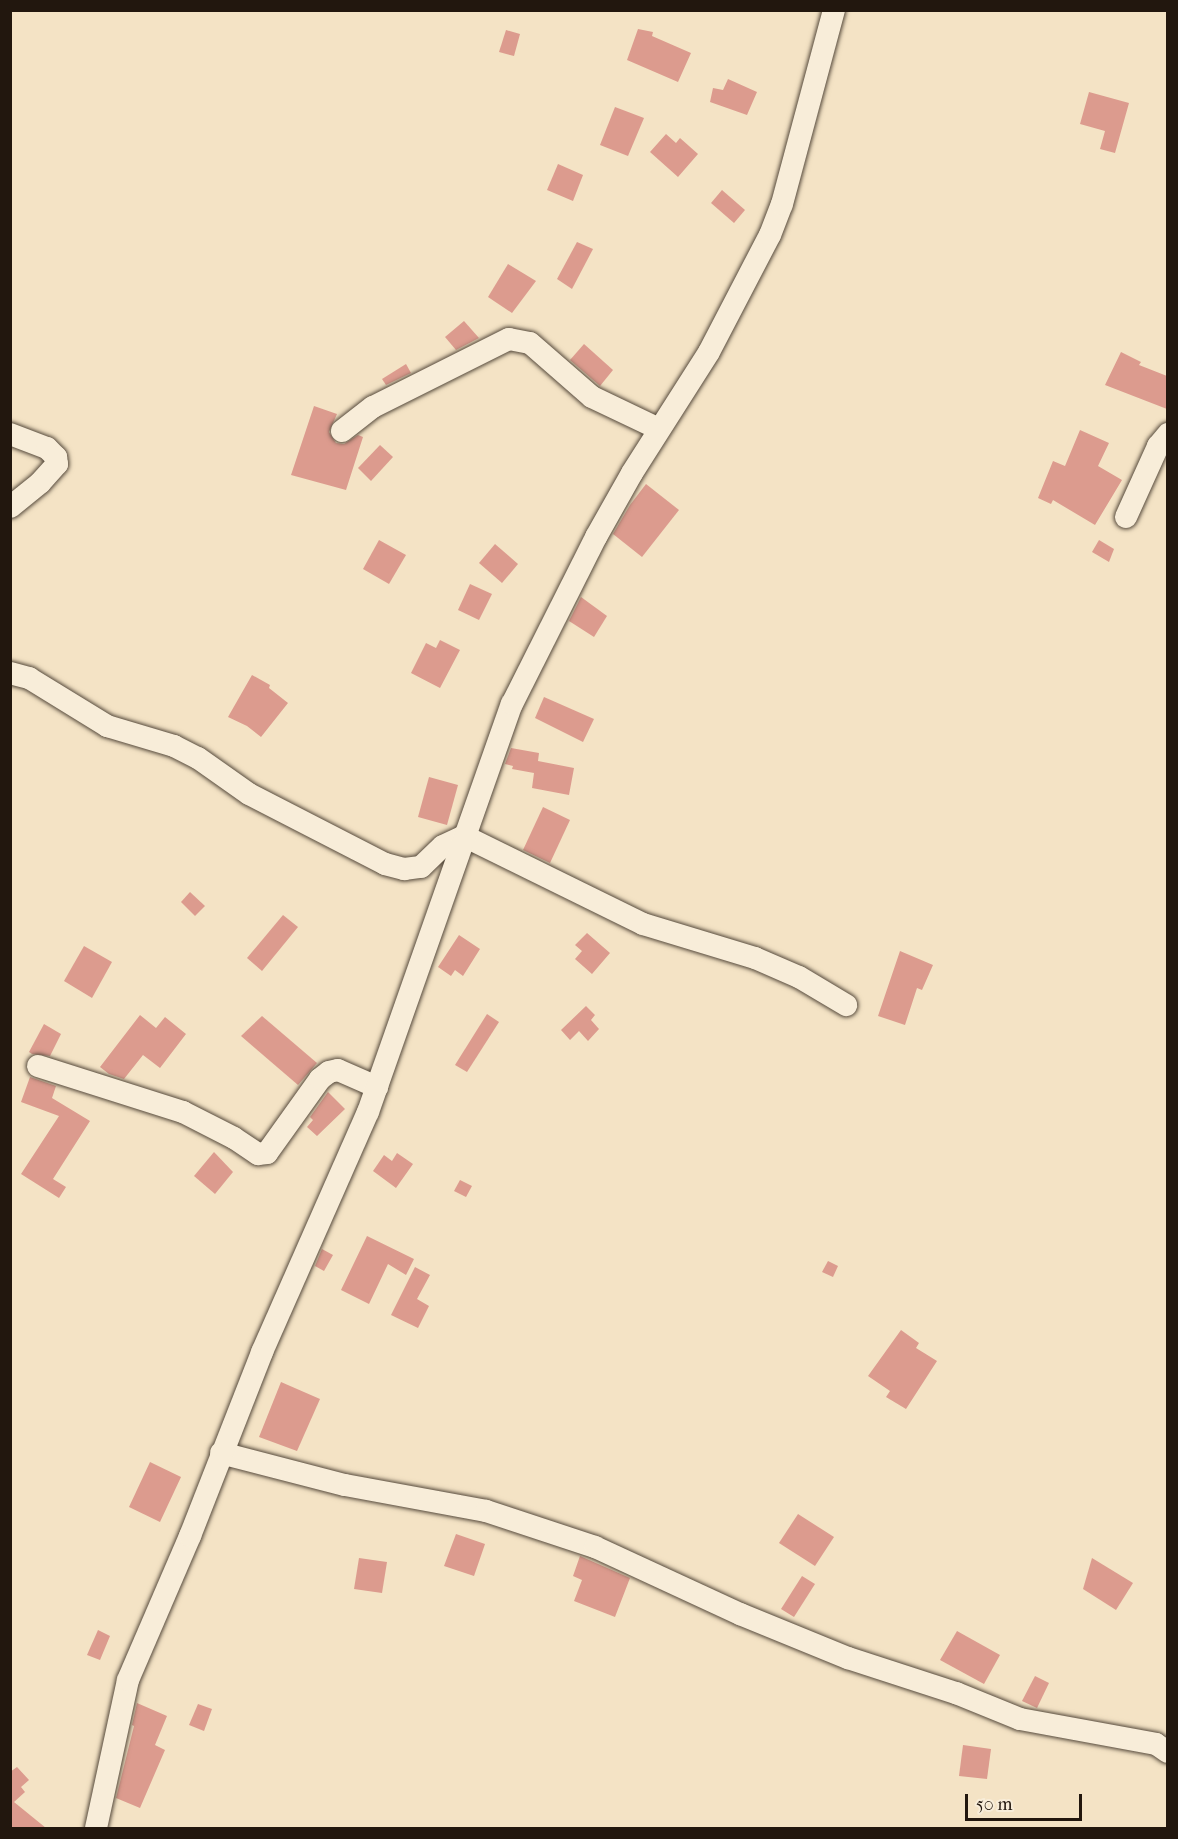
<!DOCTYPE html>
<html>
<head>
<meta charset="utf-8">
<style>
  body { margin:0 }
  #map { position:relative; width:1178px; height:1839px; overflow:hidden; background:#f4e3c5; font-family:"IM FELL French Canon",serif }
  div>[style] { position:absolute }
  .building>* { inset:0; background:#dc9b8e }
  .roads { filter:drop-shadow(0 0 2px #564a3c) drop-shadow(0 0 2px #564a3c) }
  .minor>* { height:22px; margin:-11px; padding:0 11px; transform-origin:11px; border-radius:11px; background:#f8edd9 }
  span { translate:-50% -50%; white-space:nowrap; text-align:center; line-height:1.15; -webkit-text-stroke:6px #f8edd9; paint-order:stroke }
  .frame { position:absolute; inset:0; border:12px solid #22170e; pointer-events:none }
  .scale { position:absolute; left:965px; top:1794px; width:117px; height:27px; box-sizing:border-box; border:3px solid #22170e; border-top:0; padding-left:8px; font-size:18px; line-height:21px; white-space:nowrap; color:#22170e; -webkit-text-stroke:4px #f8edd9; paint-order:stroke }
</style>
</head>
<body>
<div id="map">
  <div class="building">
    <div style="clip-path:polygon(638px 29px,653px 32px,652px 36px,691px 53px,678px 82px,627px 60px)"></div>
    <div style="clip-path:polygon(506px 30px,520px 34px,514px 56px,499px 52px)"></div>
    <div style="clip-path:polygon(728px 79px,757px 92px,747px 115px,710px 102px,713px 88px,723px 90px)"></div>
    <div style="clip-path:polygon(1089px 92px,1129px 103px,1115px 153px,1100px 149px,1105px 131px,1080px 124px)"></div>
    <div style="clip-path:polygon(615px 107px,644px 118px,628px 156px,600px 145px)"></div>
    <div style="clip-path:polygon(666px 134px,676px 143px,680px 138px,698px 154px,678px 177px,650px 152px)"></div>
    <div style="clip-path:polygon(558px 164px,583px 175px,573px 201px,547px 190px)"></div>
    <div style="clip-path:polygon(722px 190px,745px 210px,734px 223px,711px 203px)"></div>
    <div style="clip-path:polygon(577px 242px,593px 249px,572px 289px,557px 279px)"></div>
    <div style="clip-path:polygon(508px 264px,536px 281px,512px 313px,488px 297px)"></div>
    <div style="clip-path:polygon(464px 321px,479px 338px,456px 350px,445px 337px)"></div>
    <div style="clip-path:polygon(584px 344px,613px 370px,600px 386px,570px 360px)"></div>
    <div style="clip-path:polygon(1121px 352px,1141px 362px,1139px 365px,1167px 376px,1167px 409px,1105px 385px)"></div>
    <div style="clip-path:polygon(406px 364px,411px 373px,386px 385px,382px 379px)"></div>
    <div style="clip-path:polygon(314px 406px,337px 414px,329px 432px,336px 443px,344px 444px,358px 435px,363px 437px,346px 490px,291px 475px)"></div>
    <div style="clip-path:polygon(1080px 430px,1109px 443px,1098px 466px,1122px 480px,1095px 525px,1053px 500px,1051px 504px,1038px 498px,1053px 461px,1065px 466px)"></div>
    <div style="clip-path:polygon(380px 445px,393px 457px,371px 481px,358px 468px)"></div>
    <div style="clip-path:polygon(646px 484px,679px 510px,642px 557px,613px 534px,630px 505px)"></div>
    <div style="clip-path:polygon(379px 540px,406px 555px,389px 584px,363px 569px)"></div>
    <div style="clip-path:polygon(1099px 540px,1114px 549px,1109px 562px,1092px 552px)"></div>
    <div style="clip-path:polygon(495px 544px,518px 564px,502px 583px,479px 563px)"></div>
    <div style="clip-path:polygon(470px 584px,492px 594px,479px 620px,458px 610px)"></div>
    <div style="clip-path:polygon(581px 597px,607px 616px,594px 637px,569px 621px)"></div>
    <div style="clip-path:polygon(440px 640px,460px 650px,440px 688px,411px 673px,426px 643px,436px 648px)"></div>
    <div style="clip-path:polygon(252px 675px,270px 685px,269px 688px,288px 703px,261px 737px,247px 726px,228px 717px)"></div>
    <div style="clip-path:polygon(544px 697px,594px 719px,583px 742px,535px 718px)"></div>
    <div style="clip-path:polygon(511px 748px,539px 753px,538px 761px,574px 768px,569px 795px,532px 788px,534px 773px,512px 769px,513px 766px,505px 764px)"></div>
    <div style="clip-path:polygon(429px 777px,458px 785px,447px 825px,418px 817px)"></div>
    <div style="clip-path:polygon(543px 807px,570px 820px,550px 863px,523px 850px)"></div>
    <div style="clip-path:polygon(190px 892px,205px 906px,195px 916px,181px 902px)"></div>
    <div style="clip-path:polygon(283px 915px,298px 927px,262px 971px,247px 958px)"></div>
    <div style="clip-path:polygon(587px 933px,610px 953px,592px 974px,575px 959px,582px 951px,575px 945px)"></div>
    <div style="clip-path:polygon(459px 935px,480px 949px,463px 976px,455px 970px,451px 976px,438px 967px)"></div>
    <div style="clip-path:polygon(84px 946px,112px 962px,92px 998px,64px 981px)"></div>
    <div style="clip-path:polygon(900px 951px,933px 965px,922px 990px,917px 988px,905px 1025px,878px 1016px)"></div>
    <div style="clip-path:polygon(586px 1006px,595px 1015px,591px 1020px,599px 1029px,588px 1041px,579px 1031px,570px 1040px,561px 1030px)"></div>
    <div style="clip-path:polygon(487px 1014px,499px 1022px,467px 1072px,455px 1065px)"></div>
    <div style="clip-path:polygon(140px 1015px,156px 1028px,165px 1017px,186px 1034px,160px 1068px,143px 1055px,124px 1079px,109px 1074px,100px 1067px)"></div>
    <div style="clip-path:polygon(262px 1016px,317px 1063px,298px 1085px,241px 1036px)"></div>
    <div style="clip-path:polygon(44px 1024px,61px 1034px,50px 1056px,32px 1054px,29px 1052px)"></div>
    <div style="clip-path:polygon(30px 1077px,56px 1086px,52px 1098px,90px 1121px,53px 1179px,66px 1187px,59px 1198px,21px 1174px,59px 1116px,21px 1102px)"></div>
    <div style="clip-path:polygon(328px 1092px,345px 1109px,317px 1136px,307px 1127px,313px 1120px,310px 1117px)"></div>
    <div style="clip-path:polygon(214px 1152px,233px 1172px,215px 1194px,194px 1176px)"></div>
    <div style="clip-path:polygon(397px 1153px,413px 1164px,396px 1188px,373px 1171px,384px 1155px,392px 1161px)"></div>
    <div style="clip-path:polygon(460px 1180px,472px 1186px,466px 1197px,454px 1191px)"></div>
    <div style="clip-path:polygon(367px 1236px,414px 1259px,406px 1275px,388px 1264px,369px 1304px,341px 1290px)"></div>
    <div style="clip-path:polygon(322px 1249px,333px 1255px,324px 1271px,315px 1266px)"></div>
    <div style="clip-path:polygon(828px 1261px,838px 1266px,833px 1277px,822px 1272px)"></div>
    <div style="clip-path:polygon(415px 1267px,430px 1275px,417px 1299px,429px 1306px,418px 1328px,391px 1315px)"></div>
    <div style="clip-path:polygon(901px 1330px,919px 1343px,916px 1348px,937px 1361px,906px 1409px,886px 1397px,890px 1391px,868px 1376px)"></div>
    <div style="clip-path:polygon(281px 1382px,320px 1399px,297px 1451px,259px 1437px)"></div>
    <div style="clip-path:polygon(150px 1462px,181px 1477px,160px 1522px,129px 1507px)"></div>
    <div style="clip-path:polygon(798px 1514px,834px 1537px,815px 1566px,779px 1543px)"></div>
    <div style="clip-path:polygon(456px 1534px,485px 1544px,474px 1576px,444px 1566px)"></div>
    <div style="clip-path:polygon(580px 1556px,630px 1578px,615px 1617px,574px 1601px,582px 1580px,573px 1576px)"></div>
    <div style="clip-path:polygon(359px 1558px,387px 1562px,382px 1593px,354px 1589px)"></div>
    <div style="clip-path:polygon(1092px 1558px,1133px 1583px,1116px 1610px,1083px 1589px)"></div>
    <div style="clip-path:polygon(802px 1576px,815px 1584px,794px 1617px,781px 1609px)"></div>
    <div style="clip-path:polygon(98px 1630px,110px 1636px,100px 1660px,87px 1655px)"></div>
    <div style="clip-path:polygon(957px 1631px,1000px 1655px,984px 1684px,940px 1660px)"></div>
    <div style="clip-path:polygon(1035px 1676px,1049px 1683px,1037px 1708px,1022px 1701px)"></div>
    <div style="clip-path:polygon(137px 1703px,167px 1716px,155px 1745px,165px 1750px,140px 1808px,116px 1798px,134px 1726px,132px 1725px)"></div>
    <div style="clip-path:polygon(198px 1704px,212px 1709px,204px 1731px,189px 1725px)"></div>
    <div style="clip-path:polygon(963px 1745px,991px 1749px,987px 1779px,959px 1776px)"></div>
    <div style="clip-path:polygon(17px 1767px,29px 1780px,21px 1787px,25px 1792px,14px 1802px,46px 1828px,10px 1828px,10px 1772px)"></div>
  </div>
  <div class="roads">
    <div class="minor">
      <div style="left:342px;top:431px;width:39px;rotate:-38deg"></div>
      <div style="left:373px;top:407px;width:152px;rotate:-26.6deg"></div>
      <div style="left:509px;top:339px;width:21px;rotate:11deg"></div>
      <div style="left:530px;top:343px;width:82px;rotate:41.1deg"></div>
      <div style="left:592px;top:397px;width:74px;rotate:25.5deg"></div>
      <div style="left:10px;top:434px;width:40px;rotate:21deg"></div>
      <div style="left:47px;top:448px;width:13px;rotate:45deg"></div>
      <div style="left:56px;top:457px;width:7px;rotate:82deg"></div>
      <div style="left:57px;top:464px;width:25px;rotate:132deg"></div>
      <div style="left:40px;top:483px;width:38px;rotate:141deg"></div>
      <div style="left:1126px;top:517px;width:78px;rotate:-65.7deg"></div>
      <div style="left:1158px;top:446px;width:16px;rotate:-50deg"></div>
      <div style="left:10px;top:673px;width:20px;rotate:15deg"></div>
      <div style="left:29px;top:678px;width:92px;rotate:31.6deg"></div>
      <div style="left:107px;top:726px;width:70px;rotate:16.6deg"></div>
      <div style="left:174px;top:746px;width:27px;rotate:27deg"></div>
      <div style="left:198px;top:758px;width:62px;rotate:35.2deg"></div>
      <div style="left:249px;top:794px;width:153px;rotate:27.2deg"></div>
      <div style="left:385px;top:864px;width:20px;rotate:15deg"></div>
      <div style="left:404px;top:869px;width:17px;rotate:-7deg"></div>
      <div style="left:421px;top:867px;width:30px;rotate:-44deg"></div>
      <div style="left:443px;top:846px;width:23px;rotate:-25deg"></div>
      <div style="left:464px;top:836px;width:199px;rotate:26.2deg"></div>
      <div style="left:643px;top:924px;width:117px;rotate:16.9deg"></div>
      <div style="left:755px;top:958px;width:48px;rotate:23.4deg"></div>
      <div style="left:799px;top:977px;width:55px;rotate:30.8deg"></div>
      <div style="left:38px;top:1066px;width:152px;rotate:17.6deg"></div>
      <div style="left:183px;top:1112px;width:57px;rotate:27deg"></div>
      <div style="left:234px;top:1138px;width:29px;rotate:34deg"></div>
      <div style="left:258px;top:1154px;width:9px;rotate:-6deg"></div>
      <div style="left:267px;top:1153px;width:91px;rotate:-54.4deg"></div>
      <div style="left:320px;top:1079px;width:11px;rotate:-38deg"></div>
      <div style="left:329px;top:1072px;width:9px;rotate:-13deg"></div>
      <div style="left:338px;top:1070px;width:43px;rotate:23.6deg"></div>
      <div style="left:221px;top:1453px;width:128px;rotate:14.5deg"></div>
      <div style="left:345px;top:1485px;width:143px;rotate:10.4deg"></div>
      <div style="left:486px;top:1511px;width:115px;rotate:18.3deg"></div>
      <div style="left:595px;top:1547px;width:160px;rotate:24.8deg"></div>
      <div style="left:740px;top:1614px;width:117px;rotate:22.2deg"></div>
      <div style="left:848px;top:1658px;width:114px;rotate:18deg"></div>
      <div style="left:956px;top:1693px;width:69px;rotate:22.1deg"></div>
      <div style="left:1020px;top:1719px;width:138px;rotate:10.4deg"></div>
      <div style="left:1156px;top:1744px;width:14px;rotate:34deg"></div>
      <div style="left:96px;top:1828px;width:151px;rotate:-77.8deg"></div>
      <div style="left:128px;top:1680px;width:157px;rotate:-66.7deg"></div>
      <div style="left:190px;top:1536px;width:198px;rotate:-68.6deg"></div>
      <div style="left:262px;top:1352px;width:262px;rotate:-66.2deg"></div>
      <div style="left:368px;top:1112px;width:433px;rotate:-70.6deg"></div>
      <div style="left:512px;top:704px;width:187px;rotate:-63.3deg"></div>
      <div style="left:596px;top:537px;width:73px;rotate:-60.6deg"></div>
      <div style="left:632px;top:473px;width:143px;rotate:-57.5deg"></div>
      <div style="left:709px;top:352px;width:132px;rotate:-62.5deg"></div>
      <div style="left:770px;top:235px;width:33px;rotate:-69deg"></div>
      <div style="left:782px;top:204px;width:201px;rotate:-75deg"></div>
    </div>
  </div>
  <div class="frame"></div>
  <div class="scale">50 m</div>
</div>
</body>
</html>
